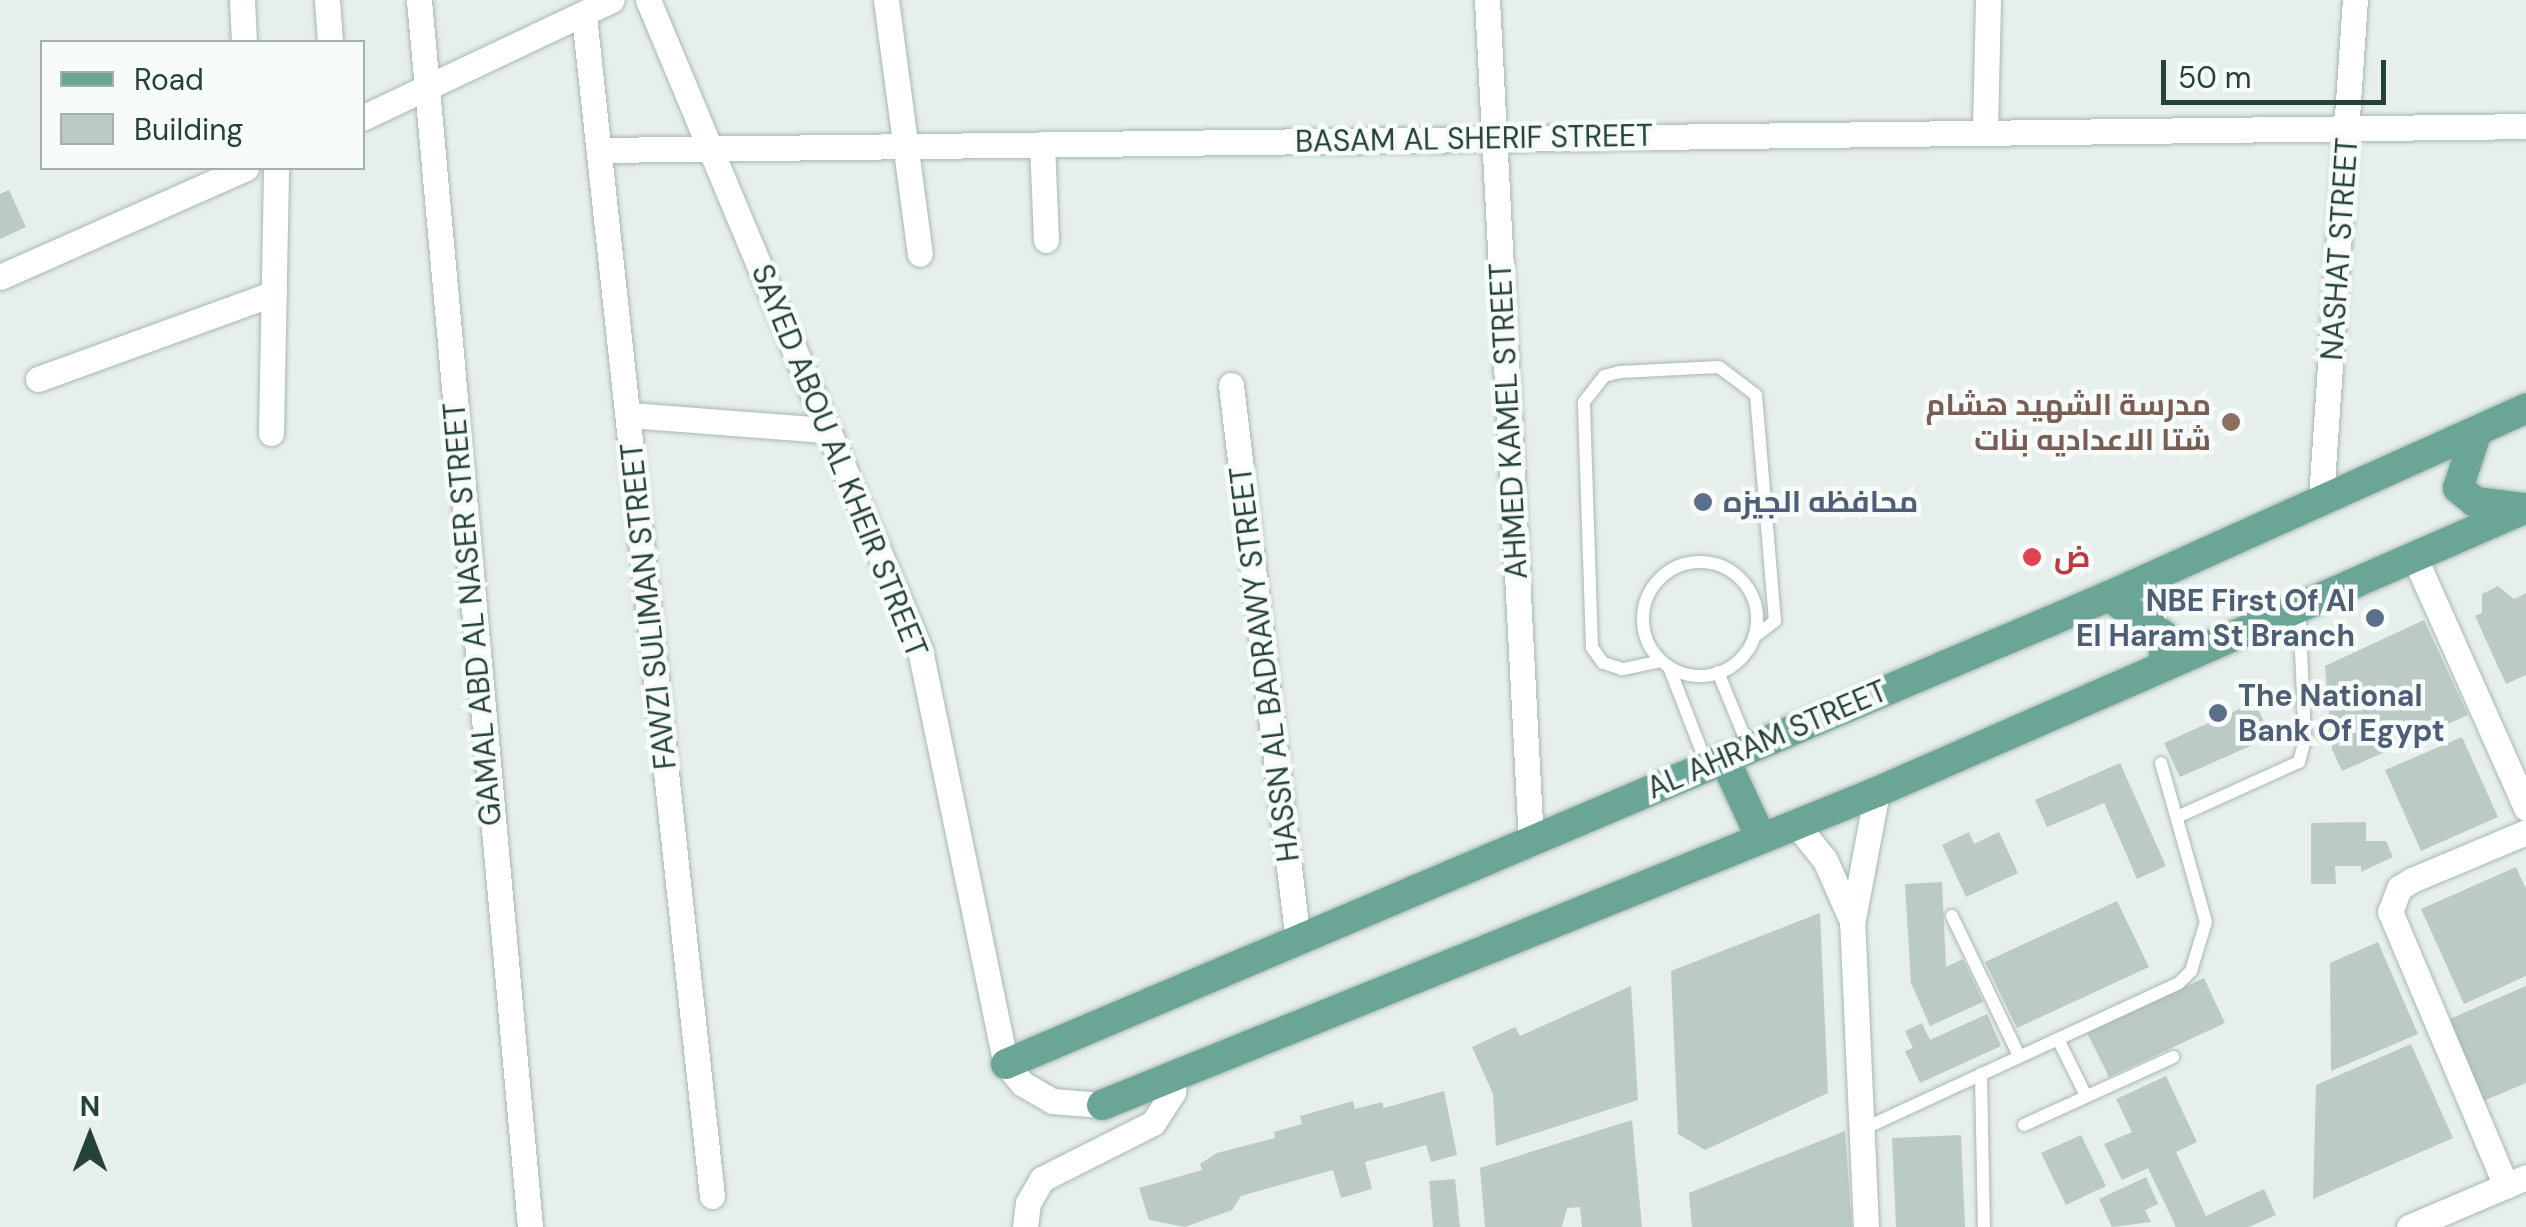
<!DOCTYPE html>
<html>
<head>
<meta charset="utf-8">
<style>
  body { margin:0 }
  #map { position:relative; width:2526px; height:1227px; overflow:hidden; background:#e6efeb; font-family:"DM Sans",Cairo,sans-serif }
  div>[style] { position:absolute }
  .building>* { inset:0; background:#bbcac4 }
  .roads { filter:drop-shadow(0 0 2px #a8b8b2) drop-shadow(0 0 2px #a8b8b2) }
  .lane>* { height:12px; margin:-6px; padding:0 6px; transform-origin:6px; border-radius:6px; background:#fff }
  .lane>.ring { margin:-6px; padding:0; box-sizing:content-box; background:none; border:12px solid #fff; border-radius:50% }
  .street>* { height:25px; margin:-12.5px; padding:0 12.5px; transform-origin:12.5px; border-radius:12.5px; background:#fff }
  .primary>* { height:30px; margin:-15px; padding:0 15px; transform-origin:15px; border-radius:15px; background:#6aa596 }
  .dots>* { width:28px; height:28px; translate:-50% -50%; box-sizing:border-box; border:5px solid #f7fbf9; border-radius:50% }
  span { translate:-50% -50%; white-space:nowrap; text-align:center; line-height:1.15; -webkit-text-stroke:9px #f7fbf9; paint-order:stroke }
  .street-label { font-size:30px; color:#24423a }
  .education-label { font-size:30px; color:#785e54; font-weight:700 }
  .right { translate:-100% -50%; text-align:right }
  .service-label { font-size:30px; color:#4e5e75; font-weight:700 }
  .left { translate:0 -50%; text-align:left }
  .health-label { font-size:30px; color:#be3a42; font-weight:700 }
  .legend { position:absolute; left:40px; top:40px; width:325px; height:130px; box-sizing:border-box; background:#f7fbf9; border:2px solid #a3b1ad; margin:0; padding:12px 18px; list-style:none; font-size:30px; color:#24423a }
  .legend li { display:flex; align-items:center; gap:20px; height:50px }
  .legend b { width:50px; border:2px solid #a3b1ad }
  .north { position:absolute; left:40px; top:1087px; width:100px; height:100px; -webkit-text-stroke:8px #f7fbf9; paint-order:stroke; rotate:0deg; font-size:28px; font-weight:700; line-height:40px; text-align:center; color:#24423a }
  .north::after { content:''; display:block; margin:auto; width:35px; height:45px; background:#24423a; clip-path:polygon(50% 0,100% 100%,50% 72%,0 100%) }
  .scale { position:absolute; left:2161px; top:60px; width:225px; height:45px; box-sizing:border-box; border:5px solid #24423a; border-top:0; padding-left:12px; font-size:30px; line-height:35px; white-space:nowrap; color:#24423a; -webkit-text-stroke:8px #f7fbf9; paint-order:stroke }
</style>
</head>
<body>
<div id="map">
  <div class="building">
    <div style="clip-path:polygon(9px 190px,26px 227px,0 239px,0 194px)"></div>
    <div style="clip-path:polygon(2498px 586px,2514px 599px,2526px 593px,2526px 675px,2506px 684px,2475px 616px,2482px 613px,2482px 594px)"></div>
    <div style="clip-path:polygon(2424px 620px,2468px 715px,2342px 771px,2332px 749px,2325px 666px)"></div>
    <div style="clip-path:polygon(2255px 702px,2271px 737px,2180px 777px,2164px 743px)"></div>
    <div style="clip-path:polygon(2462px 737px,2498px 817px,2421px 851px,2385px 770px)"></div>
    <div style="clip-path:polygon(2120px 763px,2166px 866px,2137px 879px,2104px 803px,2047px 827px,2035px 800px)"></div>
    <div style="clip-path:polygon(2366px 822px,2366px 841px,2386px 841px,2393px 857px,2361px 872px,2361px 866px,2335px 866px,2336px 884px,2311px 884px,2311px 823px)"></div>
    <div style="clip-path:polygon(1969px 832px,1974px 844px,1999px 832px,2018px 873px,1966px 897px,1942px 845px)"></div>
    <div style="clip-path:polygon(2516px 867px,2526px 889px,2526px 976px,2464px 1004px,2421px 909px)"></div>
    <div style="clip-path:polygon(1942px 882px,1946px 967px,1963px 959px,1983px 1002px,1930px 1026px,1911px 983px,1905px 884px)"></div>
    <div style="clip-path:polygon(2117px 901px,2149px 967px,2017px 1028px,1985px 962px)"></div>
    <div style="clip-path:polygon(1820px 913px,1828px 1093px,1705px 1150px,1678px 1134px,1671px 971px)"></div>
    <div style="clip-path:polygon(2378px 942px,2418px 1034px,2331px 1071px,2330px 963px)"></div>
    <div style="clip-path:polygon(2204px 978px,2225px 1023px,2109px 1077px,2087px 1033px)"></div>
    <div style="clip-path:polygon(1631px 986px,1638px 1100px,1496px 1146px,1493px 1094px,1472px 1047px,1515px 1027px,1520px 1036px)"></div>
    <div style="clip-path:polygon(2526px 986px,2526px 1083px,2481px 1102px,2445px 1021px)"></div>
    <div style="clip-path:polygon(1987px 1014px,2001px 1046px,1920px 1083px,1905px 1051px,1913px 1048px,1905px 1031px,1922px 1023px,1930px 1040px)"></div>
    <div style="clip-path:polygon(2411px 1044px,2453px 1138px,2313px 1199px,2316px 1085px)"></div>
    <div style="clip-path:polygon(2166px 1076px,2197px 1142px,2176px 1152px,2206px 1216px,2264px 1189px,2276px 1215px,2249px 1227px,2176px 1227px,2148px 1168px,2122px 1180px,2104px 1144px,2132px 1132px,2116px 1099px)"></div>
    <div style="clip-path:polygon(1444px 1091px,1457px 1155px,1431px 1162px,1426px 1145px,1365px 1162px,1372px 1189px,1341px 1198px,1333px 1170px,1241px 1196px,1232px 1210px,1185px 1227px,1149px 1220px,1139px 1188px,1202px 1170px,1200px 1164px,1217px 1153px,1275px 1138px,1274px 1132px,1302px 1124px,1300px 1116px,1353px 1101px,1355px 1109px,1382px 1102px,1384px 1108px)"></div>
    <div style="clip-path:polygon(1632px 1120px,1642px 1227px,1582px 1227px,1580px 1207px,1567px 1208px,1562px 1227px,1485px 1227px,1480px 1168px)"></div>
    <div style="clip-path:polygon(1845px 1131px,1852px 1227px,1692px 1227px,1689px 1193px)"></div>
    <div style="clip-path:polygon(1961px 1135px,1965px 1227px,1896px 1227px,1892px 1138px)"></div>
    <div style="clip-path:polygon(2081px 1135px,2106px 1186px,2066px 1205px,2041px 1153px)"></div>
    <div style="clip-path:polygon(2146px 1177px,2158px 1204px,2145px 1210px,2151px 1222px,2112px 1227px,2099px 1199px)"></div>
    <div style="clip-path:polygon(1455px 1179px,1460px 1227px,1433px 1227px,1429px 1181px)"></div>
  </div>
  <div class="roads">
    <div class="lane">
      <div class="ring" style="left:1643px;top:562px;width:102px;height:102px"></div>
      <div style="left:1661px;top:661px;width:40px;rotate:168deg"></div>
      <div style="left:1622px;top:669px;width:20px;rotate:-162deg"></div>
      <div style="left:1603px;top:663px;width:19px;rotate:-125deg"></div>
      <div style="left:1592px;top:647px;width:245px;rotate:-91.9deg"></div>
      <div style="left:1584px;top:402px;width:33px;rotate:-52deg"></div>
      <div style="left:1604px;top:376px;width:16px;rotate:-14deg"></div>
      <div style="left:1620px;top:372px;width:99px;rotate:-2.9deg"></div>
      <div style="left:1719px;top:367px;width:46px;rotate:37.1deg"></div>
      <div style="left:1756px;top:395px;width:227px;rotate:85.2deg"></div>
      <div style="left:1775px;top:621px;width:26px;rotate:143deg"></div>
      <div style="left:1669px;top:667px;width:105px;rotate:68.8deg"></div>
      <div style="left:1718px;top:672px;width:82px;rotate:67.8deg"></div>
      <div style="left:2177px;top:817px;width:134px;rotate:-24.3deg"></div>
      <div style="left:2299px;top:762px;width:24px;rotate:-75deg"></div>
      <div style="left:2305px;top:739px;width:130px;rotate:-92.6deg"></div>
      <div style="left:1952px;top:916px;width:155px;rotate:64.4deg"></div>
      <div style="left:2058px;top:1039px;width:64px;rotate:63.8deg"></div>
      <div style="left:1981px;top:1074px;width:153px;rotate:88.9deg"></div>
      <div style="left:2024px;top:1125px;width:164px;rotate:-24.5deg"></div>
      <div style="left:1861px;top:1130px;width:350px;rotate:-24.8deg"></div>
      <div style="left:2179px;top:983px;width:17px;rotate:-45deg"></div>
      <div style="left:2191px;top:971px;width:51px;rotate:-73deg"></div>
      <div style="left:2206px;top:922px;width:165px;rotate:-105.8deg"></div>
    </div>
    <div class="street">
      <div style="left:242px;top:0;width:42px;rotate:87.3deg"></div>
      <div style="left:327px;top:0;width:42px;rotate:85.9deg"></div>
      <div style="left:419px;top:0;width:1232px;rotate:84.83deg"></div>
      <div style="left:648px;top:0;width:705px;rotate:67.29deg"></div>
      <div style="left:920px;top:650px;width:423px;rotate:78.3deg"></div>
      <div style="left:1006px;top:1064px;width:26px;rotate:50deg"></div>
      <div style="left:1023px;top:1084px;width:34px;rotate:30deg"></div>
      <div style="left:1052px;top:1101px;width:50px;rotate:4.6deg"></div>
      <div style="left:886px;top:0;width:256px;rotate:82.4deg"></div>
      <div style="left:1487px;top:0;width:843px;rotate:87.01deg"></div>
      <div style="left:584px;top:16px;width:1187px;rotate:83.81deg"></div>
      <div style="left:362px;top:118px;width:276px;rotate:-25.3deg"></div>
      <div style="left:1985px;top:132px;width:132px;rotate:-88.7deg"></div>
      <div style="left:1042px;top:144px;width:96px;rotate:87.6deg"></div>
      <div style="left:599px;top:150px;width:1927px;rotate:-0.71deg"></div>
      <div style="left:0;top:277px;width:269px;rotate:-23.9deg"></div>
      <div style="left:38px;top:379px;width:251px;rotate:-20deg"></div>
      <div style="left:1231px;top:385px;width:561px;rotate:83.14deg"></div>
      <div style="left:629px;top:415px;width:197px;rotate:4.4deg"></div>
      <div style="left:271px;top:433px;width:265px;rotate:-88.9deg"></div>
      <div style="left:2321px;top:498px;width:499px;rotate:-86.1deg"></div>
      <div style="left:2414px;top:556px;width:276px;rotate:66deg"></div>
      <div style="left:1796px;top:824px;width:46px;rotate:51.1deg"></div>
      <div style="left:1825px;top:860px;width:64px;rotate:66.2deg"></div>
      <div style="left:2506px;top:1186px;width:298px;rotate:-112.9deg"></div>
      <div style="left:2390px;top:912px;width:26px;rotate:-69deg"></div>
      <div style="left:2399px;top:888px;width:15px;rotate:-32deg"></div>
      <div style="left:2412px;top:880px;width:124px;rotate:-22.8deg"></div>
      <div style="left:1025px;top:1227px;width:24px;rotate:-83deg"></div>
      <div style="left:1028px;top:1203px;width:28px;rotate:-60deg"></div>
      <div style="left:1042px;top:1179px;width:124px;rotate:-26.8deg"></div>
      <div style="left:1153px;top:1123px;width:37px;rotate:-57deg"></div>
      <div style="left:1173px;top:1092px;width:18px;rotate:-84deg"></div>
      <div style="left:1866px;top:1227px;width:303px;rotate:-92.6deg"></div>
      <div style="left:1852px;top:924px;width:134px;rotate:-79.3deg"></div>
      <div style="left:2409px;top:1227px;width:127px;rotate:-23.1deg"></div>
    </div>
    <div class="primary">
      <div style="left:2477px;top:431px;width:60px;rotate:108.4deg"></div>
      <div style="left:2458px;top:488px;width:22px;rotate:39deg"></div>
      <div style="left:2475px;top:502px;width:48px;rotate:7.1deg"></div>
      <div style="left:2109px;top:596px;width:68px;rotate:36deg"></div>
      <div style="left:2164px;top:636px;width:30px;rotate:90deg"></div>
      <div style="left:1724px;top:758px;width:88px;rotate:65.2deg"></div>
      <div style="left:1006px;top:1064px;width:1198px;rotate:-22.99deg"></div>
      <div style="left:2109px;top:596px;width:457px;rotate:-24.2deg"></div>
      <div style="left:1102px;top:1105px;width:836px;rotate:-21.99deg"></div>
      <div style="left:1877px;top:792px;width:708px;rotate:-23.63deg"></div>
    </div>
  </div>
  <div class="dots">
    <div style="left:2231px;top:422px;background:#8d6e63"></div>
    <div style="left:1703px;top:502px;background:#5c6f8a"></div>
    <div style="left:2032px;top:557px;background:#e0444e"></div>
    <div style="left:2375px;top:618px;background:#5c6f8a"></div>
    <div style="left:2218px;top:713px;background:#5c6f8a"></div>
  </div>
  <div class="street-label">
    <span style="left:1474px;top:139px;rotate:-1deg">BASAM AL SHERIF STREET</span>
    <span style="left:2340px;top:249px;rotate:-86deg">NASHAT STREET</span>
    <span style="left:1509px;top:421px;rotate:-93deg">AHMED KAMEL STREET</span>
    <span style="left:839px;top:461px;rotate:68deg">SAYED ABOU AL KHEIR STREET</span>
    <span style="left:649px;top:606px;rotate:-96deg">FAWZI SULIMAN STREET</span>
    <span style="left:473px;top:614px;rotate:-95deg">GAMAL ABD AL NASER STREET</span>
    <span style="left:1265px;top:664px;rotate:-97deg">HASSN AL BADRAWY STREET</span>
    <span style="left:1767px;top:740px;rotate:-23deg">AL AHRAM STREET</span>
  </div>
  <div class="education-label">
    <span class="right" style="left:2211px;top:422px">مدرسة الشهيد هشام<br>شتا الاعداديه بنات</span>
  </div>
  <div class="service-label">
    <span class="left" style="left:1723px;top:502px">محافظه الجيزه</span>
    <span class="right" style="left:2355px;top:618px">NBE First Of Al<br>El Haram St Branch</span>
    <span class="left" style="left:2238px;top:713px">The National<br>Bank Of Egypt</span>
  </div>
  <div class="health-label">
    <span class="left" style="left:2054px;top:557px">ض</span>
  </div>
  <ul class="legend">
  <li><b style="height:12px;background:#6aa596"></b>Road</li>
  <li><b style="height:28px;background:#bbcac4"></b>Building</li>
  </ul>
  <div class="north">N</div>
  <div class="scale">50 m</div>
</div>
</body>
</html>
